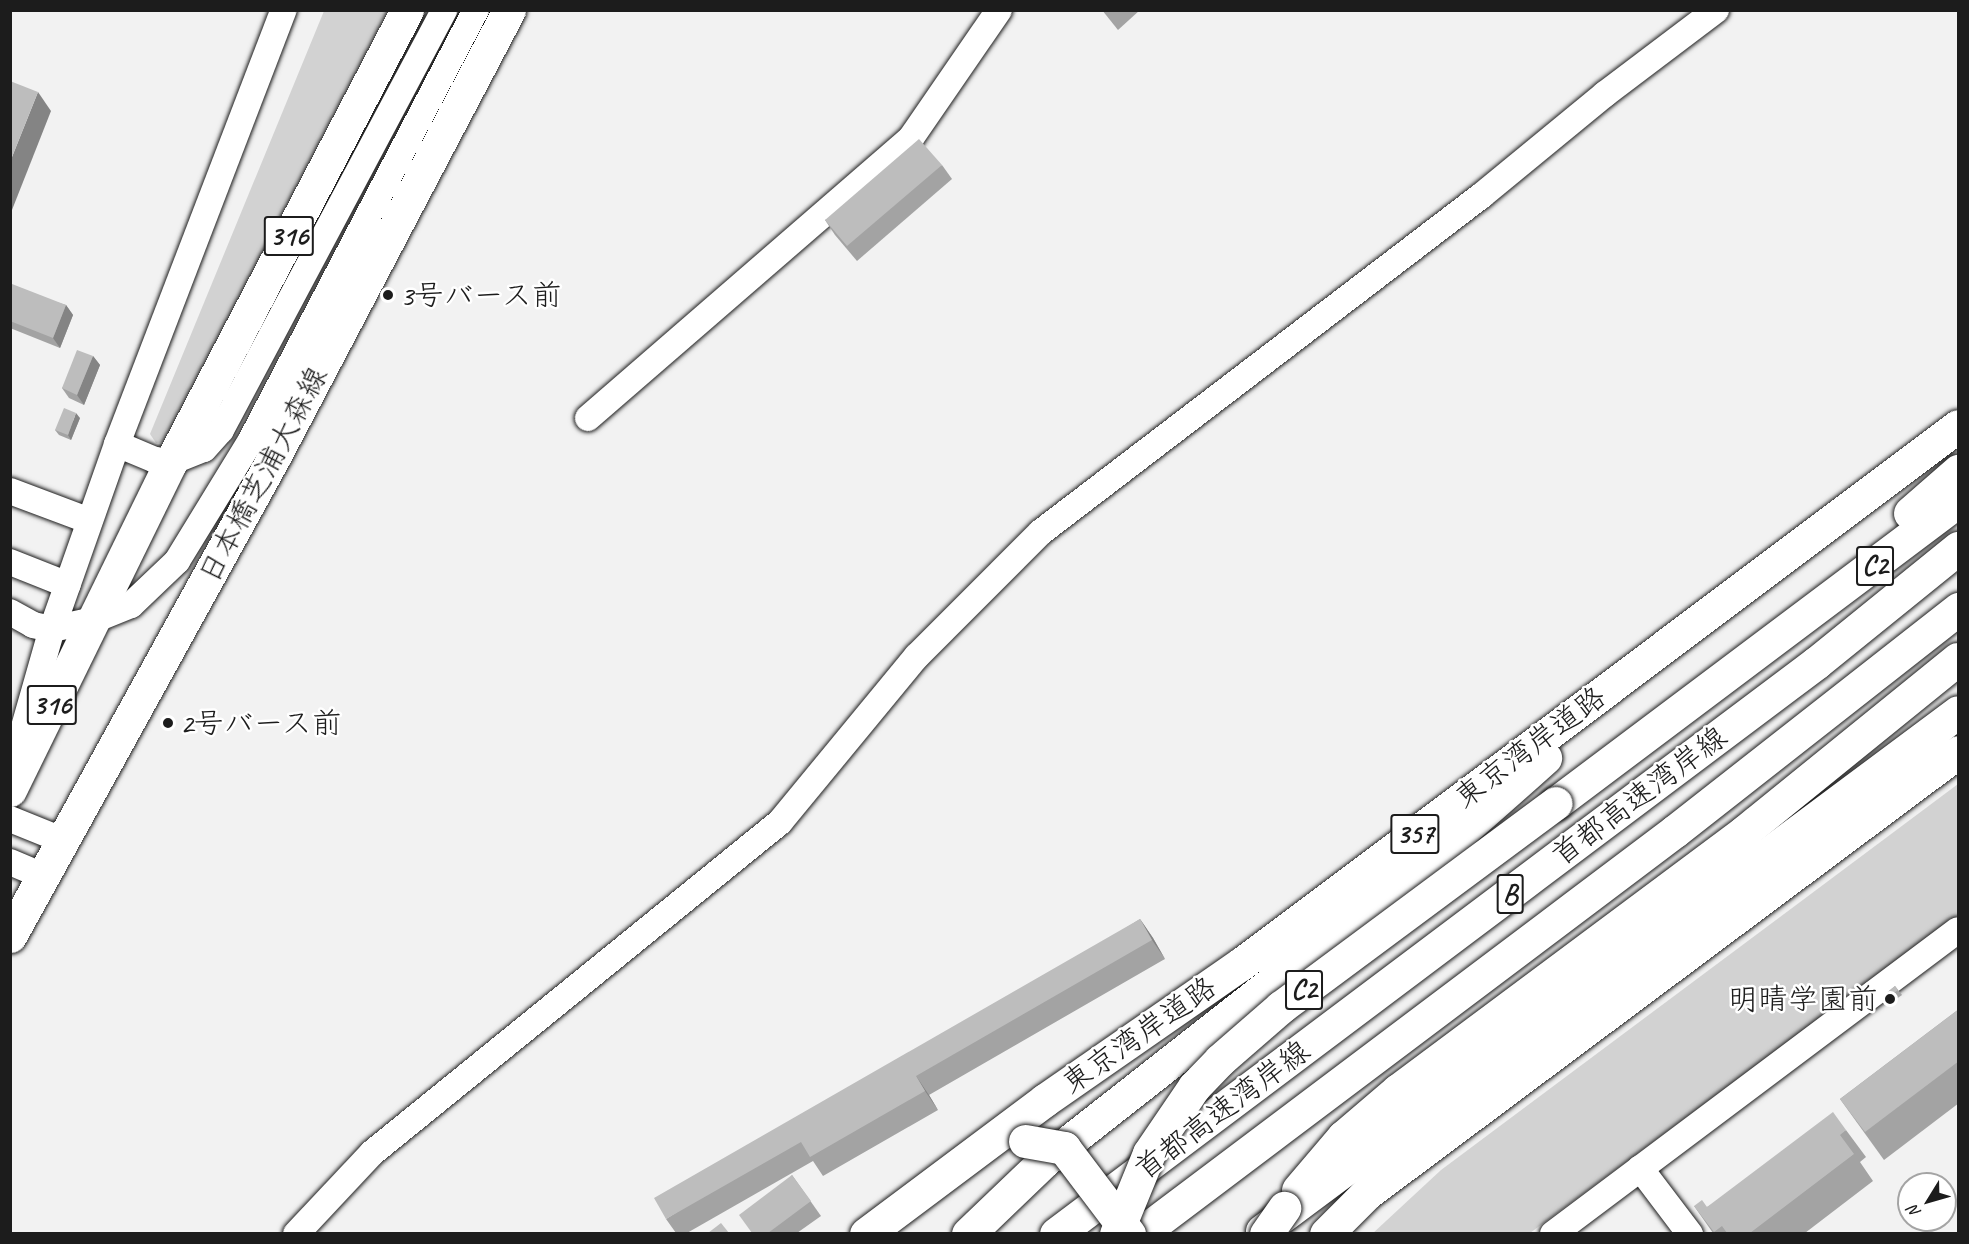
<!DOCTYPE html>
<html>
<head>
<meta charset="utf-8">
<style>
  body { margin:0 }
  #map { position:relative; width:1969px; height:1244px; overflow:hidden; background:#f2f2f2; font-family:Caveat,"Klee One",sans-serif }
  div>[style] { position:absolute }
  .green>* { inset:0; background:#d2d2d2 }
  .roads { filter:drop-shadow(0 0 2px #1c1c1c) drop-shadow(0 0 2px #1c1c1c) }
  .minor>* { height:26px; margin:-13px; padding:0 13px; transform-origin:13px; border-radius:13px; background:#fff }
  .major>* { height:33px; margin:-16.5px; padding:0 16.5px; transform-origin:16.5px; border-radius:16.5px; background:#fff }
  .highway>* { height:33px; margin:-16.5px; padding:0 16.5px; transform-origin:16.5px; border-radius:16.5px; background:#fff }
  .bridges { filter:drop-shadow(0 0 2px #1c1c1c) drop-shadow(0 0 2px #1c1c1c) }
  .highway-bridge>* { height:33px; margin:-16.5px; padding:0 16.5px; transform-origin:16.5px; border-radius:16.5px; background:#fff }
  .wall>* { inset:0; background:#a3a3a3 }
  .shaded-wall>* { inset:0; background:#848484 }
  .building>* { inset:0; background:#bdbdbd }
  .dots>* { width:16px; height:16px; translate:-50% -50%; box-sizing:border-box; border:3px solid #fff; border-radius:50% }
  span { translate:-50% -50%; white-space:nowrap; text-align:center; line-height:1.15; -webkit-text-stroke:5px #fff; paint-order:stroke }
  .shield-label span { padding:2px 4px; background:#fff; border:2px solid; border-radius:4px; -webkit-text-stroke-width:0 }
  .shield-label { font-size:28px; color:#1c1c1c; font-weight:700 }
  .poi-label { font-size:30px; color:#1c1c1c }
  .left { translate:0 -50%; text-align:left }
  .right { translate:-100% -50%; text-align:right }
  .street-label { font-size:30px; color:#1c1c1c }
  .frame { position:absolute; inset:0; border:12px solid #1c1c1c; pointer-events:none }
  .north { position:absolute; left:1897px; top:1172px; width:60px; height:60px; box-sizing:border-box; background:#fff; border:2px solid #a4a4a4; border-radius:50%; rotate:233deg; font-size:16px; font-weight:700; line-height:24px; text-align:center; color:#1c1c1c }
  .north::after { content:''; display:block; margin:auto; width:21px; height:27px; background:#1c1c1c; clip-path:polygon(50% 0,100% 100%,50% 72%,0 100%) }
</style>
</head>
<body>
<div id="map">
  <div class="green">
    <div style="clip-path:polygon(324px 11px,388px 11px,167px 442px,156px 443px,150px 434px)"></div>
    <div style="clip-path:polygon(1958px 784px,1958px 915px,1530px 1233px,1372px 1234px,1441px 1170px)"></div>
  </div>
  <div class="roads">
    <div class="minor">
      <div style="left:588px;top:418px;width:427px;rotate:-40.9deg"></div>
      <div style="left:911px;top:138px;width:155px;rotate:-55.5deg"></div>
      <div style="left:117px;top:444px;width:41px;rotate:22.8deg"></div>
      <div style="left:155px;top:460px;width:16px;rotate:7deg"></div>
      <div style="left:171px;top:462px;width:35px;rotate:-22deg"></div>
      <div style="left:204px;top:449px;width:25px;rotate:-48deg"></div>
      <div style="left:221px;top:430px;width:476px;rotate:-62deg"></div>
      <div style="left:10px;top:491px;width:85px;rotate:20.6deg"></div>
      <div style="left:10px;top:562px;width:62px;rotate:21.6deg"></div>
      <div style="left:10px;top:612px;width:26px;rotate:29deg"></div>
      <div style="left:33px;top:625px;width:19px;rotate:12deg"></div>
      <div style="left:52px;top:629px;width:43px;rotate:-12.1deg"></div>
      <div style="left:94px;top:620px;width:40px;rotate:-22deg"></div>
      <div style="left:131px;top:605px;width:64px;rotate:-43.7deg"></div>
      <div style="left:177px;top:561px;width:140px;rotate:-58.5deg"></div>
      <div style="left:250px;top:442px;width:488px;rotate:-62.4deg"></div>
      <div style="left:16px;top:755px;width:131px;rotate:-74.1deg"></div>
      <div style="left:52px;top:629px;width:196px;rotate:-70.6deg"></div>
      <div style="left:117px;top:444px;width:465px;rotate:-69deg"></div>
      <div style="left:10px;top:819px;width:56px;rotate:22deg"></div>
      <div style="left:10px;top:862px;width:36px;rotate:23deg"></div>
      <div style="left:1640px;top:1168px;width:83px;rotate:52.9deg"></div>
      <div style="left:296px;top:1234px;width:111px;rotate:-46.8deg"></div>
      <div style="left:372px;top:1153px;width:525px;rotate:-39.05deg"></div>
      <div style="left:780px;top:822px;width:215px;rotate:-50.5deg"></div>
      <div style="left:917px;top:656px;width:175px;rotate:-45deg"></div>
      <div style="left:1041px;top:532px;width:554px;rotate:-37.37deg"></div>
      <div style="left:1481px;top:196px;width:161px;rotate:-39.4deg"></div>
      <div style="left:1605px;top:94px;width:139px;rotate:-37.1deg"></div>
      <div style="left:1553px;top:1234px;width:506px;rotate:-36.89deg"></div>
    </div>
    <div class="major">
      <div style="left:10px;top:790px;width:365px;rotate:-63.9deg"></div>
      <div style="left:171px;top:462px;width:510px;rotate:-62.43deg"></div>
      <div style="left:10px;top:936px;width:545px;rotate:-61.13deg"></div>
      <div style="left:273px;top:459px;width:507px;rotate:-62.27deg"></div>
    </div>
    <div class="highway">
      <div style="left:1910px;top:513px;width:64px;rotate:-41.2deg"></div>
      <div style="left:1556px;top:803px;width:503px;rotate:-36.92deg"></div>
      <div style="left:1298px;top:1190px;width:70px;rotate:-49.7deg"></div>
      <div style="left:1343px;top:1137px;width:72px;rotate:-40.5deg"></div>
      <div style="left:1398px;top:1090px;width:432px;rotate:-36.7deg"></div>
      <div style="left:1744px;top:832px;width:275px;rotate:-39deg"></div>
      <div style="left:1262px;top:1231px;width:868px;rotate:-36.71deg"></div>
      <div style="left:866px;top:1234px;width:224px;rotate:-36.8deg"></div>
      <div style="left:1045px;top:1100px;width:239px;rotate:-34.8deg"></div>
      <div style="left:1241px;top:964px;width:896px;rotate:-36.88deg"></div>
      <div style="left:968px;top:1234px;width:105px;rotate:-43.8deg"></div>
      <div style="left:1044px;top:1161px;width:514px;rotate:-38.12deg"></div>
      <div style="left:1448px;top:844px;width:130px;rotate:-41.6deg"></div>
      <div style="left:1056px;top:1234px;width:951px;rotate:-36.92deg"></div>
      <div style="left:1816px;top:663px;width:183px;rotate:-39deg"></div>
      <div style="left:1140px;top:1234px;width:670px;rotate:-36.99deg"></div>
      <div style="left:1675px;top:831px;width:360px;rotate:-38.1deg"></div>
      <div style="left:1326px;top:1234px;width:58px;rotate:-45deg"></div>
      <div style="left:1367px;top:1193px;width:737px;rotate:-36.73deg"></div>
    </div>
  </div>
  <div class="bridges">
    <div class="highway-bridge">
      <div style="left:1025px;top:1141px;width:40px;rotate:10deg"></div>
      <div style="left:1064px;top:1148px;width:108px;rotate:52.9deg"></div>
      <div style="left:1116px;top:1234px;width:87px;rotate:-67.8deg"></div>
      <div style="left:1149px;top:1153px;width:80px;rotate:-55.7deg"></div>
      <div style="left:1194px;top:1087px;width:37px;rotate:-46deg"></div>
      <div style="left:1220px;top:1060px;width:81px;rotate:-41deg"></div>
      <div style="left:1281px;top:1007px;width:342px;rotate:-36.6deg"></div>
      <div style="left:1266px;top:1234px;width:32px;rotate:-55deg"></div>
    </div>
  </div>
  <div class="wall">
    <div style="clip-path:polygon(1102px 10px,1140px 10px,1118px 30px)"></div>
    <div style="clip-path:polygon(942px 165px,952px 179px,857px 261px,835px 235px,825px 220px)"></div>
    <div style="clip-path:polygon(10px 288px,66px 305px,73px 315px,60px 348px,10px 328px)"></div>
    <div style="clip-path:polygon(93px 356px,100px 365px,84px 405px,69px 398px,62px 388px)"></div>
    <div style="clip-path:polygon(80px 418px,71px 440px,59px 435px,55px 430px)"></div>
    <div style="clip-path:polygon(1140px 919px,1153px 938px,1165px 959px,929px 1095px,938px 1110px,823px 1176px,813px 1161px,687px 1233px,676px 1233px,666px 1219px)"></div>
    <div style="clip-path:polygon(1895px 986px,1902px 995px,1890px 1003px,1884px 995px)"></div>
    <div style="clip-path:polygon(1959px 1009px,1959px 1103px,1884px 1160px,1840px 1099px)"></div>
    <div style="clip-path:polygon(1846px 1130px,1866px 1157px,1860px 1162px,1873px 1181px,1805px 1233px,1713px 1233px,1694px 1206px,1707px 1207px)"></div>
    <div style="clip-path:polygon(792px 1175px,821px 1216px,797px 1233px,751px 1233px)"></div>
  </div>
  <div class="shaded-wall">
    <div style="clip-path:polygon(38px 92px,51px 111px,10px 215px,10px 162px)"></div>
    <div style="clip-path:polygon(66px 305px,73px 315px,60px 348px,53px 338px)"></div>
    <div style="clip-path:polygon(93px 356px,100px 365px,84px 405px,77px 395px)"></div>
    <div style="clip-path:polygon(76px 413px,80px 418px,71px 440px,68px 435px)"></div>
    <div style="clip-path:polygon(1140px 919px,1153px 938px,1165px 959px,1152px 940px)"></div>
    <div style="clip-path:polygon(916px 1076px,929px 1095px,938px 1110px,925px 1091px)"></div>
  </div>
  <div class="building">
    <div style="clip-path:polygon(10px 81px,38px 92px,10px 162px)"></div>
    <div style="clip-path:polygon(919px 139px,942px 165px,847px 246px,825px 220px)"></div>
    <div style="clip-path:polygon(12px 284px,66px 305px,53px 338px,10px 321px,10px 288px)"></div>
    <div style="clip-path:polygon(77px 350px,93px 356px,77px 395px,62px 388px)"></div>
    <div style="clip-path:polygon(64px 408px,76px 413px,68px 435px,55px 430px)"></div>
    <div style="clip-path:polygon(1140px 919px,1152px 940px,916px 1076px,925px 1091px,810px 1157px,801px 1142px,666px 1219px,654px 1198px)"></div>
    <div style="clip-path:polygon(1895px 986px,1898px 990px,1887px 998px,1884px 995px)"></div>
    <div style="clip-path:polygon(1959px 1009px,1959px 1061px,1865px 1132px,1840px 1099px)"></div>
    <div style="clip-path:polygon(1833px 1112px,1846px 1130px,1840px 1135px,1854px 1154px,1750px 1233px,1727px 1233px,1722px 1226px,1714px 1232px,1694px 1206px,1702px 1200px,1707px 1207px)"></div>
    <div style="clip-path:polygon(792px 1175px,811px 1201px,768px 1233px,752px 1233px,739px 1215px)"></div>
    <div style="clip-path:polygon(721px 1223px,729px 1233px,708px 1233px)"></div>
  </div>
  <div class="dots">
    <div style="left:388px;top:295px;background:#1c1c1c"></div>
    <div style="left:168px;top:723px;background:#1c1c1c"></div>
    <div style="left:1890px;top:999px;background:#1c1c1c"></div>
  </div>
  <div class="shield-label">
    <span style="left:289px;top:236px">316</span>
    <span style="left:1875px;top:566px">C2</span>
    <span style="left:52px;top:705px">316</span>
    <span style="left:1415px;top:834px">357</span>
    <span style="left:1510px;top:894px">B</span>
    <span style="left:1304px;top:990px">C2</span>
  </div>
  <div class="poi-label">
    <span class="left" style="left:400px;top:295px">3号バース前</span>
    <span class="left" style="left:180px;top:723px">2号バース前</span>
    <span class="right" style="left:1878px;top:999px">明晴学園前</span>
  </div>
  <div class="street-label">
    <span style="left:263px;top:475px;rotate:-62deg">日本橋芝浦大森線</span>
    <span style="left:1530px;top:747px;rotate:-37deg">東京湾岸道路</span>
    <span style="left:1639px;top:796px;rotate:-37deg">首都高速湾岸線</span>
    <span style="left:1139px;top:1035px;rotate:-35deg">東京湾岸道路</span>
    <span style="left:1222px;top:1110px;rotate:-37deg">首都高速湾岸線</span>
  </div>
  <div class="frame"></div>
  <div class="north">N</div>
</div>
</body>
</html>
